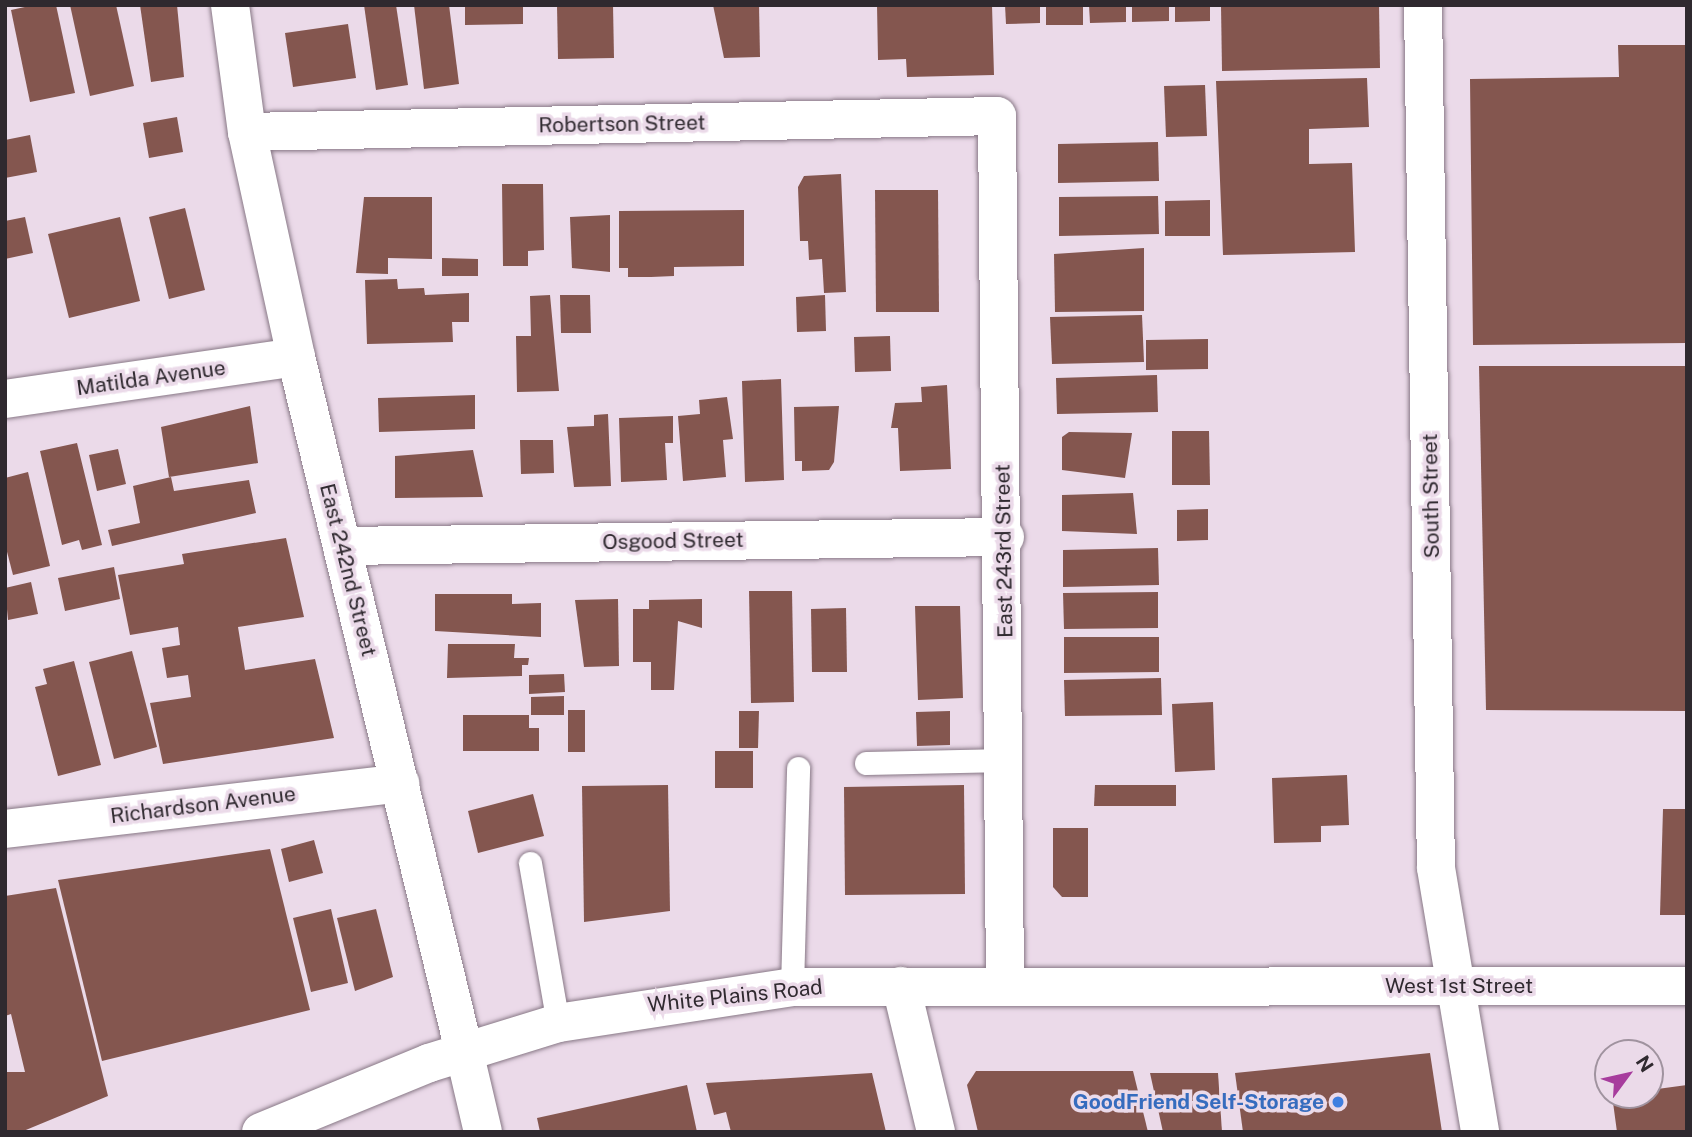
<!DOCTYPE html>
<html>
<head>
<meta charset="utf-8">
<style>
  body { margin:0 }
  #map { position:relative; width:1692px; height:1137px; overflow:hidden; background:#ebdae9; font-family:"Public Sans",sans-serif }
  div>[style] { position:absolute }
  .building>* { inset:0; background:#84564f }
  .roads { filter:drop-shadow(0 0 2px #887886) drop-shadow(0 0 2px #887886) }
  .lane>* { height:23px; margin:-11.5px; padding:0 11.5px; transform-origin:11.5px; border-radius:11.5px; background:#fff }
  .street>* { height:38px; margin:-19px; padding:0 19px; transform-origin:19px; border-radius:19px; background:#fff }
  .secondary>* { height:38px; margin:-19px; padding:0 19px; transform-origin:19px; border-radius:19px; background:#fff }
  .primary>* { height:38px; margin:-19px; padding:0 19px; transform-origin:19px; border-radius:19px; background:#fff }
  .dots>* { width:19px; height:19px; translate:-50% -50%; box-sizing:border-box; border:4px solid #ebdae9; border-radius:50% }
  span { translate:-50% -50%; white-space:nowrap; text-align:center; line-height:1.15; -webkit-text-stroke:7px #ebdae9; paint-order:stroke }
  .street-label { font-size:21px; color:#2f292f }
  .shop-label { font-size:21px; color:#366cbe; font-weight:700 }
  .right { translate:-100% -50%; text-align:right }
  .frame { position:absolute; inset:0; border:7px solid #2f292f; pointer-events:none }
  .north { position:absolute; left:1594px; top:1039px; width:70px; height:70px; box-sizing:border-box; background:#ebdae9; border:2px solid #a0939f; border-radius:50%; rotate:57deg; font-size:19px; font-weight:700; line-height:28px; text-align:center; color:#2f292f }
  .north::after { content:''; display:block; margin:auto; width:24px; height:32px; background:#a73c9d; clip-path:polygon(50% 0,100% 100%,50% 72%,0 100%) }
</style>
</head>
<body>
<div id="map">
  <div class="building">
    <div style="clip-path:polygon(34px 5px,56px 5px,75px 93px,30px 102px,11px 10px)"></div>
    <div style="clip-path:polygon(70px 5px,116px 5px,134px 86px,90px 96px)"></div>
    <div style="clip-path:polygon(140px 5px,177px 5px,184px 77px,151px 82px)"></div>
    <div style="clip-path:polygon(364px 5px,396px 5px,408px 85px,376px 90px)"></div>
    <div style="clip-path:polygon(414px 5px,449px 5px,459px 84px,424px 89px)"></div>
    <div style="clip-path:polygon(465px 5px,523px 5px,523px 24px,465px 25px)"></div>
    <div style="clip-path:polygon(557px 5px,613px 5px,614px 58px,558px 59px)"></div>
    <div style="clip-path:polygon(713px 5px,759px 5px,760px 57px,724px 58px)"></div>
    <div style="clip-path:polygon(877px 5px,992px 5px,994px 75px,907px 77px,906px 59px,878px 60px)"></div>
    <div style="clip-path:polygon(1005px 5px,1040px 5px,1040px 23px,1006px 24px)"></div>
    <div style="clip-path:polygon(1046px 5px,1083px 5px,1083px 25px,1046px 25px)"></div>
    <div style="clip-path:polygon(1089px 5px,1126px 5px,1126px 22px,1090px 23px)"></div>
    <div style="clip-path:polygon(1132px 5px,1169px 5px,1169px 21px,1132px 22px)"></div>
    <div style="clip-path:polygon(1175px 5px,1210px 5px,1210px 21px,1175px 22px)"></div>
    <div style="clip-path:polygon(1221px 5px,1379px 5px,1380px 68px,1222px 71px)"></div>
    <div style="clip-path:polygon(348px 24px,356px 78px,293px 87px,285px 33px)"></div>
    <div style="clip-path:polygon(1618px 45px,1686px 45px,1687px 343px,1473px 345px,1470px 79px,1619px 77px)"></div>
    <div style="clip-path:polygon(1367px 78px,1369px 127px,1309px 129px,1309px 164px,1352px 163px,1355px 252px,1223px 255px,1216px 81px)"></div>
    <div style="clip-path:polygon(1205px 85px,1207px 136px,1166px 137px,1164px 86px)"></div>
    <div style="clip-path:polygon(177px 117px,183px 152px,149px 158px,143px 123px)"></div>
    <div style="clip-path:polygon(30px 135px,37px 172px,5px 178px,5px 140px)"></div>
    <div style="clip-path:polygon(1158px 142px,1159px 181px,1058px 183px,1058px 144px)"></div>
    <div style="clip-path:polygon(841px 174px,846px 292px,824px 293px,822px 259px,809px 260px,808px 241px,800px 241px,798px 187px,804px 176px)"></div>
    <div style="clip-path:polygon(502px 184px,543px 184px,544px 250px,528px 251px,528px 266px,503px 266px)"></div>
    <div style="clip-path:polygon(875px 190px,938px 190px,939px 312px,876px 312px)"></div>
    <div style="clip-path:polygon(1158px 196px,1159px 234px,1059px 236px,1059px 197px)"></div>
    <div style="clip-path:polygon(364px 197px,432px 197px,432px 259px,388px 258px,388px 274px,356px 273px)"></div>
    <div style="clip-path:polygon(1210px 200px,1210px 236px,1165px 236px,1165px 201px)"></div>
    <div style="clip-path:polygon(185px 208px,205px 290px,169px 299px,149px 217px)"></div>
    <div style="clip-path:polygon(744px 210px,744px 266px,674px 267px,674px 276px,651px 277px,628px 277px,628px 268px,619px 268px,619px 211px)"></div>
    <div style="clip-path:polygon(610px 215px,610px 272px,572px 268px,570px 217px)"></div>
    <div style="clip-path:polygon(25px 217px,33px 253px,5px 259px,5px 221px)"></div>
    <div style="clip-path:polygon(120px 217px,140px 301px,69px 318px,48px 234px)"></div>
    <div style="clip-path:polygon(1144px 248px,1144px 311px,1055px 312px,1054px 254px)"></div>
    <div style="clip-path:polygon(442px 258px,478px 259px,478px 276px,442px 276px)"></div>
    <div style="clip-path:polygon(397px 279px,398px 289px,424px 288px,425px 295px,469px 293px,469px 322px,452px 322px,453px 342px,367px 344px,365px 280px)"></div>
    <div style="clip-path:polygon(550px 295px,559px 391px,517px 392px,516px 336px,531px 336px,530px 296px)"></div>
    <div style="clip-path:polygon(560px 295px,590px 295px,591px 333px,561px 333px)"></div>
    <div style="clip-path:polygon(825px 295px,826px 331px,797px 332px,796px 297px)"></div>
    <div style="clip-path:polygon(1142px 315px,1144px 362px,1052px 364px,1050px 317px)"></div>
    <div style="clip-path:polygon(890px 336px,891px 371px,855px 372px,854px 337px)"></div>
    <div style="clip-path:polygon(1208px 339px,1208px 369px,1146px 370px,1146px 340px)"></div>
    <div style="clip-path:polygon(1479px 366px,1687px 366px,1687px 711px,1486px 710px)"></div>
    <div style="clip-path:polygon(1157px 375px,1158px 412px,1057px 414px,1056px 378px)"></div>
    <div style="clip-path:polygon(781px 379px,784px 480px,745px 482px,742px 381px)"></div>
    <div style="clip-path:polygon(947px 385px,951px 469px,900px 471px,898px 428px,891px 428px,895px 403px,922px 402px,921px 387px)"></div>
    <div style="clip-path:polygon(475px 395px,475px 429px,379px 432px,378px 398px)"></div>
    <div style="clip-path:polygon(727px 397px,733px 439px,723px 440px,726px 477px,683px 481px,678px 416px,700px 414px,699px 400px)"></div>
    <div style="clip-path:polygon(250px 406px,258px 463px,169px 477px,161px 427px)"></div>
    <div style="clip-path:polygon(839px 406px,834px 462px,829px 470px,802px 471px,802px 461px,795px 461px,794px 407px)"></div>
    <div style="clip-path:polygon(608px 414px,611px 486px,574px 487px,567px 427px,594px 426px,594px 415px)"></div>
    <div style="clip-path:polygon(673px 416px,673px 443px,665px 443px,667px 480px,621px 482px,619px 418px)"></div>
    <div style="clip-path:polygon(1172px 431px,1209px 431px,1210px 485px,1172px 485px)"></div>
    <div style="clip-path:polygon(1069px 432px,1132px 433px,1125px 478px,1062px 470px,1062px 437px)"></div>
    <div style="clip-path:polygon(520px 440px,553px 440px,554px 473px,521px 474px)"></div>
    <div style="clip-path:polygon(77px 443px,102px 545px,82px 550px,79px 540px,62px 545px,40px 451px)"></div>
    <div style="clip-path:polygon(118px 449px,126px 484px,97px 491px,89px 455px)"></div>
    <div style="clip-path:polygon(473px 450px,483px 497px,395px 498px,395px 456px)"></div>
    <div style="clip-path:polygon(28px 472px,50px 566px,13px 575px,5px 544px,5px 478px)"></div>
    <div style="clip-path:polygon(171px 477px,174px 491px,249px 480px,256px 513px,112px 546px,108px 530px,140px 523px,133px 486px)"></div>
    <div style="clip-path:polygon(1133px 493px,1137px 534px,1062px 531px,1062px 495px)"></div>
    <div style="clip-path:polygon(1208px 509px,1208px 540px,1177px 541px,1177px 510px)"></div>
    <div style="clip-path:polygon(286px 538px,304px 617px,238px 627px,245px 670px,315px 659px,334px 738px,163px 764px,150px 703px,191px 697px,188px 675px,167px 678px,162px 648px,180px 645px,178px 627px,130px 635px,118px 575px,184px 564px,182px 554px)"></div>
    <div style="clip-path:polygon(1158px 548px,1159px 585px,1063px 587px,1063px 550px)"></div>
    <div style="clip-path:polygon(114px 567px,120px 599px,65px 611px,58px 578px)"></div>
    <div style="clip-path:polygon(31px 582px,38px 614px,8px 620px,5px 588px)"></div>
    <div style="clip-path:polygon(749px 591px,792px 591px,794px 702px,751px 703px)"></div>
    <div style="clip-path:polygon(1158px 592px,1158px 628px,1064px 629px,1063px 593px)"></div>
    <div style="clip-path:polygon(435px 594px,512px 594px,512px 604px,541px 603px,541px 637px,435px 631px)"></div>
    <div style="clip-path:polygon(618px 599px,619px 666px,584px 667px,575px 600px)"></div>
    <div style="clip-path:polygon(702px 599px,702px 628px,678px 621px,674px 690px,651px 690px,651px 662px,633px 662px,633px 609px,649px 609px,649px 600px)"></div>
    <div style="clip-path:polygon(915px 606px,960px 606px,963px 698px,918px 700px)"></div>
    <div style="clip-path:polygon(846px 608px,847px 672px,812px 672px,811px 609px)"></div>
    <div style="clip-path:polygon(1064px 637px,1159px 637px,1159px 672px,1064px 673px)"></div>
    <div style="clip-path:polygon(448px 644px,515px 644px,514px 658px,529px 658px,528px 665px,522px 665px,522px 676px,447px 678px)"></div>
    <div style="clip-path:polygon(132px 651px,157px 747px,114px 759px,89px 662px)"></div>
    <div style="clip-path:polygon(74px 661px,101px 765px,58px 776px,35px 687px,47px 684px,43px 669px)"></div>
    <div style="clip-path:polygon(564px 674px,565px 692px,529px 694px,529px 675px)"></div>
    <div style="clip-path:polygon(1161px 678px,1162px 715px,1065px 716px,1064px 680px)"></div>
    <div style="clip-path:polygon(564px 696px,564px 715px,531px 715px,531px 697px)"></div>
    <div style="clip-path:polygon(1213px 702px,1215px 770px,1175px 772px,1172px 704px)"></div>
    <div style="clip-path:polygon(568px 710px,585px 710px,585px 752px,568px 752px)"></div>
    <div style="clip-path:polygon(739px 711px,759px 711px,758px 748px,739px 748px)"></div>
    <div style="clip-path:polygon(950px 711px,950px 745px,917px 746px,916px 712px)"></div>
    <div style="clip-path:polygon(463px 715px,529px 715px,529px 728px,539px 728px,539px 751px,463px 751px)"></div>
    <div style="clip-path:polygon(715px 751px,753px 751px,753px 788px,715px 788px)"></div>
    <div style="clip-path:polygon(1347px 775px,1349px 825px,1321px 826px,1321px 842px,1274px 843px,1272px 778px)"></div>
    <div style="clip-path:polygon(668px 785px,670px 911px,584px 922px,582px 786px)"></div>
    <div style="clip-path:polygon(964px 785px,965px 894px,845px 895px,844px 787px)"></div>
    <div style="clip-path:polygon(1095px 785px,1176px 785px,1176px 806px,1094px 806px)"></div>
    <div style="clip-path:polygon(533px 794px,544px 836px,478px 853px,468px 811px)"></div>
    <div style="clip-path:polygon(1663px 809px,1687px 809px,1687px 915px,1660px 915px)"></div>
    <div style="clip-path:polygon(1053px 828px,1088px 828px,1088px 897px,1062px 897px,1053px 887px)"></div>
    <div style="clip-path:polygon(314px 840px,323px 873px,289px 882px,281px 849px)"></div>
    <div style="clip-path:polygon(270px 849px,310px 1010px,102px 1061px,58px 880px)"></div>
    <div style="clip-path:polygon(56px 888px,108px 1096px,21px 1132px,5px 1132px,5px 1072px,25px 1072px,11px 1014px,5px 1016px,5px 896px)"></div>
    <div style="clip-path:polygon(331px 909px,348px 983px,311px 992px,293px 918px)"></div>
    <div style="clip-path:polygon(376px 909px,393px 977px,355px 991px,337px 918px)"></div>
    <div style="clip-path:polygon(1430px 1053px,1442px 1132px,1243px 1132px,1235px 1073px)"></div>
    <div style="clip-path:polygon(976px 1071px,1133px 1071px,1148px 1132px,978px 1132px,967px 1085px)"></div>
    <div style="clip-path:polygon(872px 1073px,886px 1132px,731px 1132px,726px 1112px,714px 1115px,706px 1083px)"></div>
    <div style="clip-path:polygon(1150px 1073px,1218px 1073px,1222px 1132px,1163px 1132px)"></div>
    <div style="clip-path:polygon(687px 1085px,697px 1132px,540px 1132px,537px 1118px)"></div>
    <div style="clip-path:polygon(1687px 1085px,1687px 1132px,1617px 1132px,1612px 1095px,1650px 1095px,1650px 1090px)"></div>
  </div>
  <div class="roads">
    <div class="lane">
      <div style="left:866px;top:763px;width:141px;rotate:-1.2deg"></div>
      <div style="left:530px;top:863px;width:162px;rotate:80.1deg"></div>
      <div style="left:792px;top:987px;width:219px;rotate:-88.4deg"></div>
    </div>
    <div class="street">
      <div style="left:230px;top:5px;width:128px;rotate:82.4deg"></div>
      <div style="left:247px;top:132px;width:230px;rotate:77.7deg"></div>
      <div style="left:296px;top:357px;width:714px;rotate:76.39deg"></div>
      <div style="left:1423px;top:5px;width:863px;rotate:89.14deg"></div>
      <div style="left:1436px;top:868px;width:268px;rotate:80.5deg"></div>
      <div style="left:247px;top:132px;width:750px;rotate:-1.22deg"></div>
      <div style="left:997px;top:116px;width:870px;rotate:89.47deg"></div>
      <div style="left:5px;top:399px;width:294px;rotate:-8.2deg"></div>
      <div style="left:342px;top:546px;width:663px;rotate:-0.78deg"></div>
      <div style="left:5px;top:829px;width:398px;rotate:-6.6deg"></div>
      <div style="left:901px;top:986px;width:150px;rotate:76.5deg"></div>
    </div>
    <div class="secondary">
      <div style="left:464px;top:1051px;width:83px;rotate:76.8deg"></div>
    </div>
    <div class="primary">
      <div style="left:261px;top:1132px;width:182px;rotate:-22.3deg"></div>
      <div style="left:429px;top:1063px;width:135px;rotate:-17.2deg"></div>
      <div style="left:558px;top:1023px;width:237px;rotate:-8.7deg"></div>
      <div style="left:792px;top:987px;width:895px;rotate:-0.06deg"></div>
    </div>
  </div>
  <div class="dots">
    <div style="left:1338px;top:1102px;background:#3f7fe0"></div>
  </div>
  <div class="street-label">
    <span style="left:622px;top:124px;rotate:-1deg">Robertson Street</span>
    <span style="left:151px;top:378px;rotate:-8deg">Matilda Avenue</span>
    <span style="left:1431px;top:496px;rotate:-91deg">South Street</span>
    <span style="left:673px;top:541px;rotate:-1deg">Osgood Street</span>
    <span style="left:1004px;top:551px;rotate:-91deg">East 243rd Street</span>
    <span style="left:348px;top:570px;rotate:76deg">East 242nd Street</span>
    <span style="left:203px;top:805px;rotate:-7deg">Richardson Avenue</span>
    <span style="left:1459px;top:986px">West 1st Street</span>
    <span style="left:735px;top:996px;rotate:-6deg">White Plains Road</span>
  </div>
  <div class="shop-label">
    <span class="right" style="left:1324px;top:1102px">GoodFriend Self-Storage</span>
  </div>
  <div class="frame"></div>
  <div class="north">N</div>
</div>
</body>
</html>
